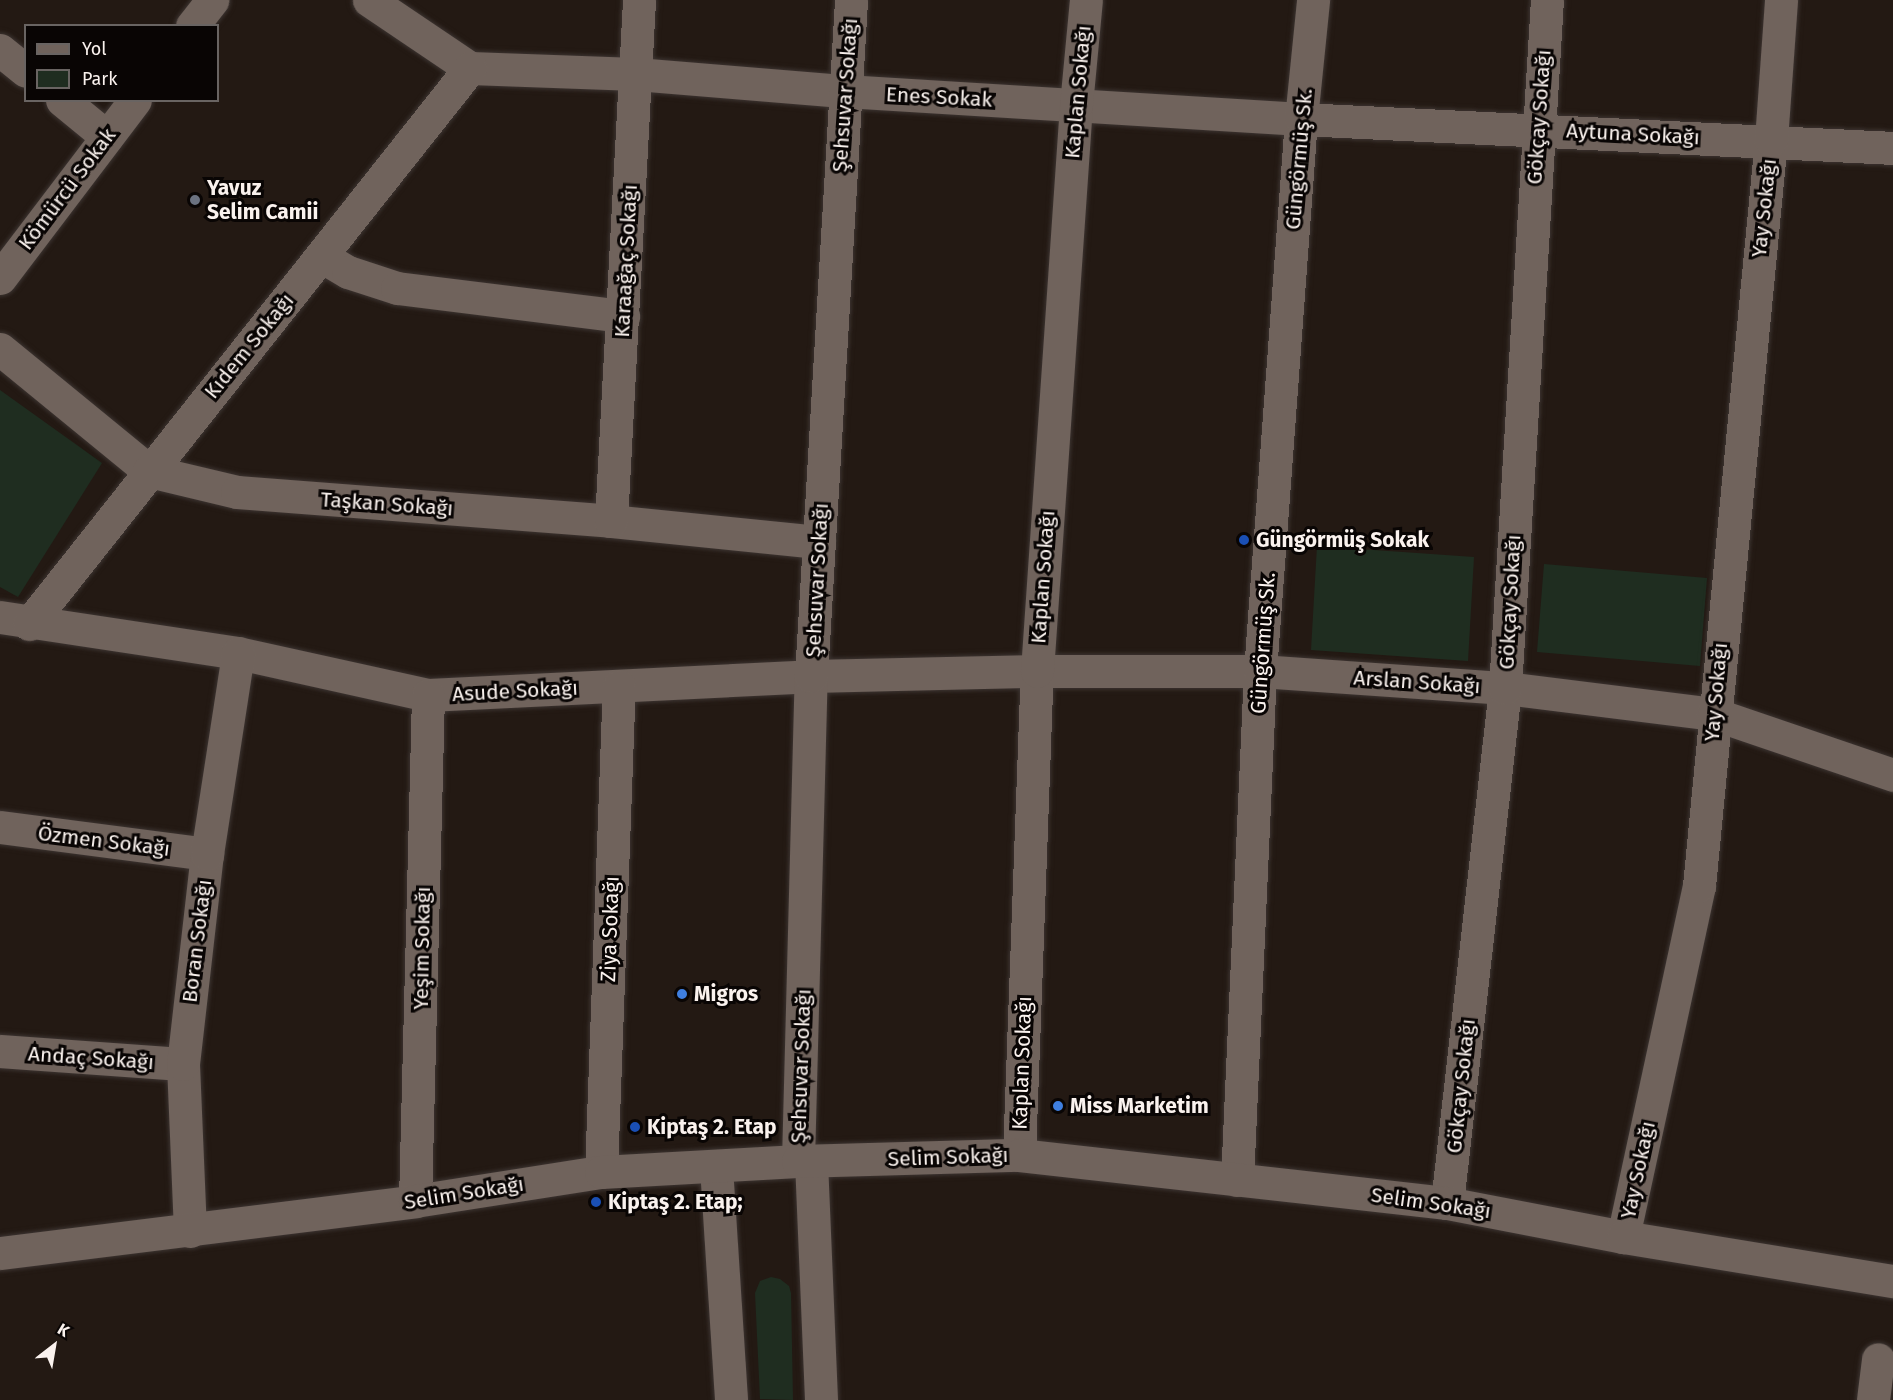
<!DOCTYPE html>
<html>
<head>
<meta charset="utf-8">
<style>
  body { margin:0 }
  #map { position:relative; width:1893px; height:1400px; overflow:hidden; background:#231913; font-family:"Fira Sans",sans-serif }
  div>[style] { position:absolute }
  .green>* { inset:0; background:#1f2d20 }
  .roads { filter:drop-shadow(0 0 2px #3c3431) drop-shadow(0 0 2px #3c3431) }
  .minor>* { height:33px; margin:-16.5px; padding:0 16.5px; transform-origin:16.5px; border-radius:16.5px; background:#70635c }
  .dots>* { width:16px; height:16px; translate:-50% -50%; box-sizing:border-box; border:3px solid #090504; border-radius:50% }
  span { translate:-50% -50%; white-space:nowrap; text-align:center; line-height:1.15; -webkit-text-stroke:6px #090504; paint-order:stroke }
  .street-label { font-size:21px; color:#faf2ee }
  .poi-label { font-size:21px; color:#faf2ee; font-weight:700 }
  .left { translate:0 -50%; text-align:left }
  .legend { position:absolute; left:24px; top:24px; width:195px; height:78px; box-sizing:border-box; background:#090504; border:2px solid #696462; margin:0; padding:8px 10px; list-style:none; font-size:18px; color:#faf2ee }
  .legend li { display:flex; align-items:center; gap:12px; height:30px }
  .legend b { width:30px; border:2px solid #696462 }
  .north { position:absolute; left:24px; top:1316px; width:60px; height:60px; -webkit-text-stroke:4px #090504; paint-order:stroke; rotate:31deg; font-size:16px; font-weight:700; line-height:24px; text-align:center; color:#faf2ee }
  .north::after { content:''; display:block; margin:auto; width:21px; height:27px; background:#faf2ee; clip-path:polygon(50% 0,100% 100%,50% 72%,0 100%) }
</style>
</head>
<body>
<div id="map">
  <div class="green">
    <div style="clip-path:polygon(0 390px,102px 463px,18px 597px,0 587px)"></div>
    <div style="clip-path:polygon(1317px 546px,1474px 557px,1468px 661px,1311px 650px)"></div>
    <div style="clip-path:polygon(1544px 564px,1707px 578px,1700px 666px,1537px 652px)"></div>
    <div style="clip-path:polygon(771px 1277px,780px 1279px,789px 1286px,791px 1293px,793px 1400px,760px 1399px,755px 1293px,760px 1281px)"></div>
  </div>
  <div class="roads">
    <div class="minor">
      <div style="left:369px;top:0;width:122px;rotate:34deg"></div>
      <div style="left:192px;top:26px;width:33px;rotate:-52deg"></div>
      <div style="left:0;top:50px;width:33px;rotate:39deg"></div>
      <div style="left:470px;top:68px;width:166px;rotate:2.1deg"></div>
      <div style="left:636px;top:74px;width:210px;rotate:4.7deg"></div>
      <div style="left:845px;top:91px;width:457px;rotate:3.5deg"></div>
      <div style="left:1301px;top:119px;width:593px;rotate:2.8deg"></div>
      <div style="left:62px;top:100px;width:58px;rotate:39.4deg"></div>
      <div style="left:321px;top:256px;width:31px;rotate:31deg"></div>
      <div style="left:348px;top:272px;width:52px;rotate:18.1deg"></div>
      <div style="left:397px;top:288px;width:228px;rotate:7.1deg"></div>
      <div style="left:0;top:278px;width:223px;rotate:-52.8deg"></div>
      <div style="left:0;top:349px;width:193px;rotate:39.3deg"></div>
      <div style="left:149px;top:471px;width:90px;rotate:13.4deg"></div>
      <div style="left:237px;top:492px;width:375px;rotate:4.4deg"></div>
      <div style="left:611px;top:521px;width:209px;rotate:5.8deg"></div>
      <div style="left:611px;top:521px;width:522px;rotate:-86.92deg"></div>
      <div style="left:0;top:617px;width:241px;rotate:8.6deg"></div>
      <div style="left:238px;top:653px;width:195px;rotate:12.5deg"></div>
      <div style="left:428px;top:695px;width:383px;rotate:-2.8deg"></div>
      <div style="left:811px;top:676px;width:226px;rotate:-1.3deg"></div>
      <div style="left:1037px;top:671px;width:223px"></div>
      <div style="left:1260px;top:671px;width:246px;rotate:4deg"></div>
      <div style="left:1505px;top:688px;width:211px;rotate:7.1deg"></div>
      <div style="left:1714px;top:714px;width:189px;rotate:18.8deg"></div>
      <div style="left:29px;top:624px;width:710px;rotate:-51.58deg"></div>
      <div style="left:0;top:827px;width:209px;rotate:7.4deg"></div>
      <div style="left:0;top:1051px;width:183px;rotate:4.1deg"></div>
      <div style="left:1019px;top:1155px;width:484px;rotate:-87.9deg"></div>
      <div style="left:1037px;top:671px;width:567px;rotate:-86.06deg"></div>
      <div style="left:1076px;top:105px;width:105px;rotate:-84.6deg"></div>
      <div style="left:798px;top:1161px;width:485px;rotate:-88.5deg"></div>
      <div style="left:811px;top:676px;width:677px;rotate:-86.61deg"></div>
      <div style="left:811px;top:1161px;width:239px;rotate:87.6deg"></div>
      <div style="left:716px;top:1167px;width:233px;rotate:86.3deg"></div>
      <div style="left:601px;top:1172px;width:486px;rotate:-87.9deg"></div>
      <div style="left:1237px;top:1180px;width:510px;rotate:-87.41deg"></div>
      <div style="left:1260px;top:671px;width:554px;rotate:-85.75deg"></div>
      <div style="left:1301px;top:119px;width:120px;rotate:-84.2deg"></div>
      <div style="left:415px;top:1201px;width:506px;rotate:-88.53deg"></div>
      <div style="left:1447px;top:1203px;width:518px;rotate:-83.57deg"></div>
      <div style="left:1505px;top:688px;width:689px;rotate:-86.51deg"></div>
      <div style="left:190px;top:1231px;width:167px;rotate:-92.4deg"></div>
      <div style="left:183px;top:1064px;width:211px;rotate:-83.5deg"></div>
      <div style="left:207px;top:854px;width:203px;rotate:-81.2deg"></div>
      <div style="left:1623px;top:1237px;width:359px;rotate:-77.8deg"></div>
      <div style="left:1699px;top:886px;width:749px;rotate:-84.49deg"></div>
      <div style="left:1771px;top:140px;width:140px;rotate:-85.9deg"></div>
      <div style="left:0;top:1253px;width:418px;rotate:-7.1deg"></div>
      <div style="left:415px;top:1201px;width:188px;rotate:-8.9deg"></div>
      <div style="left:601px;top:1172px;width:197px;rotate:-3.2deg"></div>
      <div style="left:798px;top:1161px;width:221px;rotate:-1.6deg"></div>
      <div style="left:1019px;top:1155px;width:431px;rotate:6.4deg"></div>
      <div style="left:1447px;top:1203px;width:179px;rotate:10.9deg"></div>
      <div style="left:1623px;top:1237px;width:274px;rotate:9.3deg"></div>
      <div style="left:1873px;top:1400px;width:41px;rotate:-83deg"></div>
    </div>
  </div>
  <div class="dots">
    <div style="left:195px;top:200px;background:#6b7280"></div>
    <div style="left:1244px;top:540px;background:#1a4fb4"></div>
    <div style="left:682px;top:994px;background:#3f7fe0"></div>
    <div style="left:1058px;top:1106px;background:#3f7fe0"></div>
    <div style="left:635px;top:1127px;background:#1a4fb4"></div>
    <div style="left:596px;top:1202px;background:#1a4fb4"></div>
  </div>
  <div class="street-label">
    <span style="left:1078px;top:92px;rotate:-85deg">Kaplan Sokağı</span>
    <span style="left:845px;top:95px;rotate:-86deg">Şehsuvar Sokağı</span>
    <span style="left:939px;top:97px;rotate:3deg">Enes Sokak</span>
    <span style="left:1539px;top:117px;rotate:-86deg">Gökçay Sokağı</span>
    <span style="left:1633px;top:134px;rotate:3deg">Aytuna Sokağı</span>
    <span style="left:1299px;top:159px;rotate:-85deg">Güngörmüş Sk.</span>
    <span style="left:67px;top:189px;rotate:-53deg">Kömürcü Sokak</span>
    <span style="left:1764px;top:208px;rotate:-84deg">Yay Sokağı</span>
    <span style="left:626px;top:261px;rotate:-87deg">Karaağaç Sokağı</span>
    <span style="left:249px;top:346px;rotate:-51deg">Kıdem Sokağı</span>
    <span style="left:387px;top:504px;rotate:4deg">Taşkan Sokağı</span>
    <span style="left:1043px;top:577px;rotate:-86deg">Kaplan Sokağı</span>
    <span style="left:817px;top:580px;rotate:-87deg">Şehsuvar Sokağı</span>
    <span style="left:1510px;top:602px;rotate:-87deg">Gökçay Sokağı</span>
    <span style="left:1263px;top:643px;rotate:-86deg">Güngörmüş Sk.</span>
    <span style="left:1417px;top:682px;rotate:4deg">Arslan Sokağı</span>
    <span style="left:515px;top:691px;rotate:-3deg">Asude Sokağı</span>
    <span style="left:1716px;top:692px;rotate:-85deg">Yay Sokağı</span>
    <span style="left:104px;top:841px;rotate:7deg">Özmen Sokağı</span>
    <span style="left:610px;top:929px;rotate:-88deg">Ziya Sokağı</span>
    <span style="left:197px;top:941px;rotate:-83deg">Boran Sokağı</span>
    <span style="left:422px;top:948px;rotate:-89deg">Yeşim Sokağı</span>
    <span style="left:91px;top:1058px;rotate:4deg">Andaç Sokağı</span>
    <span style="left:1022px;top:1063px;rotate:-88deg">Kaplan Sokağı</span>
    <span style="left:801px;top:1066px;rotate:-88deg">Şehsuvar Sokağı</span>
    <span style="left:1461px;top:1086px;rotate:-84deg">Gökçay Sokağı</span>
    <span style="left:948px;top:1157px;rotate:-2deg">Selim Sokağı</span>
    <span style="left:1638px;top:1170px;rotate:-78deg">Yay Sokağı</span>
    <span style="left:464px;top:1193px;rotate:-9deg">Selim Sokağı</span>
    <span style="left:1431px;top:1203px;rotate:8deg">Selim Sokağı</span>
  </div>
  <div class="poi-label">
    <span class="left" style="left:207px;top:200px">Yavuz<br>Selim Camii</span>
    <span class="left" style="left:1256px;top:540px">Güngörmüş Sokak</span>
    <span class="left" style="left:694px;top:994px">Migros</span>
    <span class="left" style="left:1070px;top:1106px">Miss Marketim</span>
    <span class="left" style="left:647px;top:1127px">Kiptaş 2. Etap</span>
    <span class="left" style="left:608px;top:1202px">Kiptaş 2. Etap;</span>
  </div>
  <ul class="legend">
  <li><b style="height:8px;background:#70635c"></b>Yol</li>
  <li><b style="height:16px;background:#1f2d20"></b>Park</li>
  </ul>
  <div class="north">K</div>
</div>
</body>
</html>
